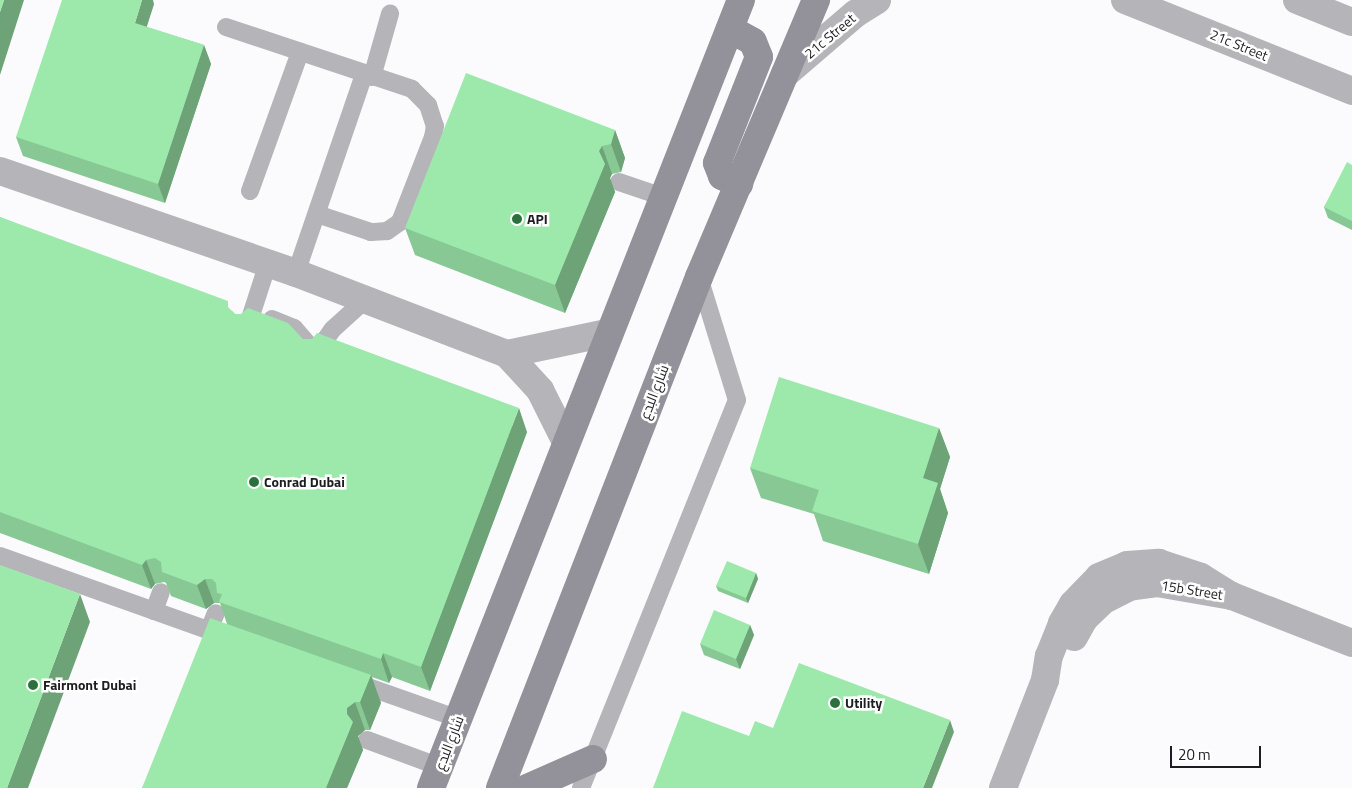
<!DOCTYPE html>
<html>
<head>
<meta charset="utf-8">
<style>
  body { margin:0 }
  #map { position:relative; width:1352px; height:788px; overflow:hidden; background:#fbfbfd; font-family:"Titillium Web",Cairo,sans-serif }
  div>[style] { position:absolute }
  .lane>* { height:18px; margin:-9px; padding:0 9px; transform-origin:9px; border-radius:9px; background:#b5b4b9 }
  .street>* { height:28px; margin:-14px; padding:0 14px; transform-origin:14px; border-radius:14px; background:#b5b4b9 }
  .secondary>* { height:28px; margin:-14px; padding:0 14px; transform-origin:14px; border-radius:14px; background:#939199 }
  .wall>* { inset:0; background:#87c894 }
  .shaded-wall>* { inset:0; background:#6ea378 }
  .building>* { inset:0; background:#9de9ac }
  .dots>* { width:14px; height:14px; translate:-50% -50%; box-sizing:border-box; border:2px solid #fff; border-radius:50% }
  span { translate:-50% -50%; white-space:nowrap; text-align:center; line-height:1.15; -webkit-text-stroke:5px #fff; paint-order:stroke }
  .street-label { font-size:14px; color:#1d1c20 }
  .poi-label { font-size:14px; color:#1d1c20; font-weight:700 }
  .left { translate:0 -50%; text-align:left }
  .scale { position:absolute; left:1170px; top:746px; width:91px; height:22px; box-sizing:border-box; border:2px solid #1d1c20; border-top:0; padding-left:6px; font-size:15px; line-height:18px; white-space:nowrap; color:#1d1c20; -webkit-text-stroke:4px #fff; paint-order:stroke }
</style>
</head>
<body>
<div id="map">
  <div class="lane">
    <div style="left:226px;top:27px;width:196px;rotate:18.4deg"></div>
    <div style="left:412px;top:89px;width:23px;rotate:45deg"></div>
    <div style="left:428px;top:105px;width:22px;rotate:72deg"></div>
    <div style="left:435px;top:126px;width:11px;rotate:100deg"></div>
    <div style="left:433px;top:137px;width:91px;rotate:111.2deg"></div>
    <div style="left:400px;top:222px;width:16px;rotate:145deg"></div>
    <div style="left:387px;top:231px;width:16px;rotate:176deg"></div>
    <div style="left:371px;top:232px;width:57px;rotate:-161.6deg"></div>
    <div style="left:372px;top:77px;width:66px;rotate:-74.1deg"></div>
    <div style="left:619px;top:182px;width:46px;rotate:18.8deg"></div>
    <div style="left:250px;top:191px;width:148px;rotate:-70.2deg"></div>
    <div style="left:296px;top:273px;width:210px;rotate:-71.1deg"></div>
    <div style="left:272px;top:319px;width:24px;rotate:22deg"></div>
    <div style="left:294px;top:328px;width:33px;rotate:49deg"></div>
    <div style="left:316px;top:353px;width:29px;rotate:-55deg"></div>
    <div style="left:333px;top:329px;width:43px;rotate:-42.2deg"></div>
    <div style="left:247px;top:328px;width:68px;rotate:-72.1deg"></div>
    <div style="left:0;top:556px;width:242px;rotate:19.6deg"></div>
    <div style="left:154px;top:611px;width:20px;rotate:-70deg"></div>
    <div style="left:209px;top:630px;width:18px;rotate:-68deg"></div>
    <div style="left:354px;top:682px;width:111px;rotate:19.4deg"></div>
    <div style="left:367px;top:740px;width:78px;rotate:20.3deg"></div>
    <div style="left:581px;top:788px;width:418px;rotate:-68.1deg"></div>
    <div style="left:737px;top:400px;width:129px;rotate:-107.2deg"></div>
  </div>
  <div class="street">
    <div style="left:1125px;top:0;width:245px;rotate:21.8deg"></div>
    <div style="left:1297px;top:0;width:59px;rotate:21.8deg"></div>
    <div style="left:785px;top:74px;width:92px;rotate:-40.6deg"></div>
    <div style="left:855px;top:14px;width:26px;rotate:-32deg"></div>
    <div style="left:0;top:171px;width:313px;rotate:19deg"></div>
    <div style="left:296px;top:273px;width:226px;rotate:21deg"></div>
    <div style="left:507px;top:354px;width:49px;rotate:47.5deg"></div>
    <div style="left:540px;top:390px;width:58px;rotate:63.4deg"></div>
    <div style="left:507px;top:354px;width:102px;rotate:-11.9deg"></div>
    <div style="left:1074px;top:637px;width:21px;rotate:-61deg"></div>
    <div style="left:1084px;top:619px;width:28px;rotate:-44deg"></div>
    <div style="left:1104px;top:600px;width:28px;rotate:-27deg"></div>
    <div style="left:1129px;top:587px;width:28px;rotate:-8deg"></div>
    <div style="left:1157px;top:583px;width:76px;rotate:9.8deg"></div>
    <div style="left:1232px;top:596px;width:129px;rotate:21.4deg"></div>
    <div style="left:1003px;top:788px;width:116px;rotate:-68.7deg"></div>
    <div style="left:1045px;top:680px;width:24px;rotate:-81deg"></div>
    <div style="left:1049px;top:656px;width:35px;rotate:-68deg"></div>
    <div style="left:1062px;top:623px;width:22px;rotate:-60deg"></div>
    <div style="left:1073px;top:604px;width:37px;rotate:-46deg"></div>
    <div style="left:1099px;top:577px;width:30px;rotate:-23deg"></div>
    <div style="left:1127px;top:565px;width:32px;rotate:-4deg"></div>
    <div style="left:1159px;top:563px;width:44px;rotate:18.4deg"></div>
    <div style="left:1201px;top:577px;width:36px;rotate:32deg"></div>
  </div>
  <div class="secondary">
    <div style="left:730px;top:29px;width:26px;rotate:29deg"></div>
    <div style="left:753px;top:42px;width:16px;rotate:68deg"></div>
    <div style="left:759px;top:57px;width:114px;rotate:111.6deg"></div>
    <div style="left:717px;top:163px;width:14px;rotate:69deg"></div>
    <div style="left:722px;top:176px;width:19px;rotate:25deg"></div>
    <div style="left:431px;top:788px;width:847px;rotate:-68.53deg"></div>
    <div style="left:500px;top:788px;width:548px;rotate:-68.72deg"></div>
    <div style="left:699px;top:277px;width:301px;rotate:-67.1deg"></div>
    <div style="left:527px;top:788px;width:72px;rotate:-23.7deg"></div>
  </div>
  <div class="wall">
    <div style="clip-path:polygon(154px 4px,146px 27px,204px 45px,211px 64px,165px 203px,23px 156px,16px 137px)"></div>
    <div style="clip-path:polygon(615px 130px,625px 158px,621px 172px,612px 174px,610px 178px,615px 192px,565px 313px,415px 255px,405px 228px)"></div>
    <div style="clip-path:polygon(1352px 165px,1352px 230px,1328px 218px,1324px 207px)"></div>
    <div style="clip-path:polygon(0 217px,232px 311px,235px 314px,303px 339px,527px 432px,430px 691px,392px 677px,389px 683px,372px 677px,381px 703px,370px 730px,365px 730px,358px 736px,363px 750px,347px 788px,142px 788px,227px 624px,220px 603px,214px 603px,206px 609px,171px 596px,166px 583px,164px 582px,155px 584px,151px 589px,0 533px)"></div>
    <div style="clip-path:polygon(939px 428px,950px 457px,940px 489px,948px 513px,929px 574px,823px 541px,814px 514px,761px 498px,750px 468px)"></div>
    <div style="clip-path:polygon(756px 573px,758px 579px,748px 603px,718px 591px,716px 586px)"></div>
    <div style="clip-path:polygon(750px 625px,754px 635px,740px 669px,704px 655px,700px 644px)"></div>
  </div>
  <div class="shaded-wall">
    <div style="clip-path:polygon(4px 0,24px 0,0 75px,0 12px)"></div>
    <div style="clip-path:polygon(142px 0,153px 0,154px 4px,142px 42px,135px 23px)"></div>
    <div style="clip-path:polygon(204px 45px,211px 64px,165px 203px,158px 184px)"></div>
    <div style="clip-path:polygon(615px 130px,625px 158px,621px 172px,611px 144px)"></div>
    <div style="clip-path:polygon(602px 146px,612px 174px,610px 178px,615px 192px,565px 313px,555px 285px,599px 151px)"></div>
    <div style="clip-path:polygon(519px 408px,527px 432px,430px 691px,421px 667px)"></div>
    <div style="clip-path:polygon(939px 428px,950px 457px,940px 489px,948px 513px,929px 574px,918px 544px,923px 478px)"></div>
    <div style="clip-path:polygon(146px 560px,155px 584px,151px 589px,142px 565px)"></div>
    <div style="clip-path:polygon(756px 573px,758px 579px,748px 603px,746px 598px)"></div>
    <div style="clip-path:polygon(205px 579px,214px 603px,206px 609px,197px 585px)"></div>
    <div style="clip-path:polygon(80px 594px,90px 622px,28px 788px,7px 788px)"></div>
    <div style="clip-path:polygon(750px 625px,754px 635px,740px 669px,736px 659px)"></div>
    <div style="clip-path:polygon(383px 653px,392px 677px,389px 683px,381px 659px)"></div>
    <div style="clip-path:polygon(371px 675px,381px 703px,370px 730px,360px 702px)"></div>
    <div style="clip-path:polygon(355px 702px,365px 730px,358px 736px,363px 750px,347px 788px,326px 788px,347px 714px,347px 708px)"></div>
    <div style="clip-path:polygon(950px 720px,954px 732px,932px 788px,923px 788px)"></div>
  </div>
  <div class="building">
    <div style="clip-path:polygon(0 0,4px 0,0 12px)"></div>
    <div style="clip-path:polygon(62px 0,142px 0,135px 23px,204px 45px,158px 184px,16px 137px)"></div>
    <div style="clip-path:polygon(466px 73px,615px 130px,611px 144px,602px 146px,599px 151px,605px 164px,555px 285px,405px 228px)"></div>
    <div style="clip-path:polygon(1347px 162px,1352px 165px,1352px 221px,1324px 207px)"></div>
    <div style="clip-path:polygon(0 217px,228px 301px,228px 307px,235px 314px,241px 314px,248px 308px,288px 323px,303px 339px,312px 339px,317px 333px,519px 408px,421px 667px,383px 653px,381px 659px,219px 602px,222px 594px,217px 593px,216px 583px,212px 579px,205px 579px,197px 585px,162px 572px,161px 562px,155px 558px,146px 560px,142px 565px,0 512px)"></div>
    <div style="clip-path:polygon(779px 377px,939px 428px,923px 478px,938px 483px,918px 544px,812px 511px,819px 490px,750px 468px)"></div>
    <div style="clip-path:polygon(727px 561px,756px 573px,746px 598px,716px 586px)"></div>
    <div style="clip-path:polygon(0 565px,80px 594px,7px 788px,0 788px)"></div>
    <div style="clip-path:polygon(714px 610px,750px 625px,736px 659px,700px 644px)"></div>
    <div style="clip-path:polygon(210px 618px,371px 675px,360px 702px,355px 702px,347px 708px,347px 714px,353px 722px,326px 788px,142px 788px)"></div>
    <div style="clip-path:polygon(799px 663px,950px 720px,923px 788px,653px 788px,682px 711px,749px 736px,755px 721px,773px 728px)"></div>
  </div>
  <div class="dots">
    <div style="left:517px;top:219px;background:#2a713d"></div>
    <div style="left:254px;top:482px;background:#2a713d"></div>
    <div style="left:33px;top:685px;background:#2a713d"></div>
    <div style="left:835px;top:703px;background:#2a713d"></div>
  </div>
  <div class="street-label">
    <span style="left:830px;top:36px;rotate:-40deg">21c Street</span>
    <span style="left:1239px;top:45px;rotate:22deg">21c Street</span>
    <span style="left:654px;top:392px;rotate:-69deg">شارع البدع</span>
    <span style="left:1192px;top:590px;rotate:9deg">15b Street</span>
    <span style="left:449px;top:743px;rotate:-69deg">شارع البدع</span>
  </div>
  <div class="poi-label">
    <span class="left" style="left:527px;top:219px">API</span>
    <span class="left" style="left:264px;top:482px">Conrad Dubai</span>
    <span class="left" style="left:43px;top:685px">Fairmont Dubai</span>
    <span class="left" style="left:845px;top:703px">Utility</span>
  </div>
  <div class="scale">20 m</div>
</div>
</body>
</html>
